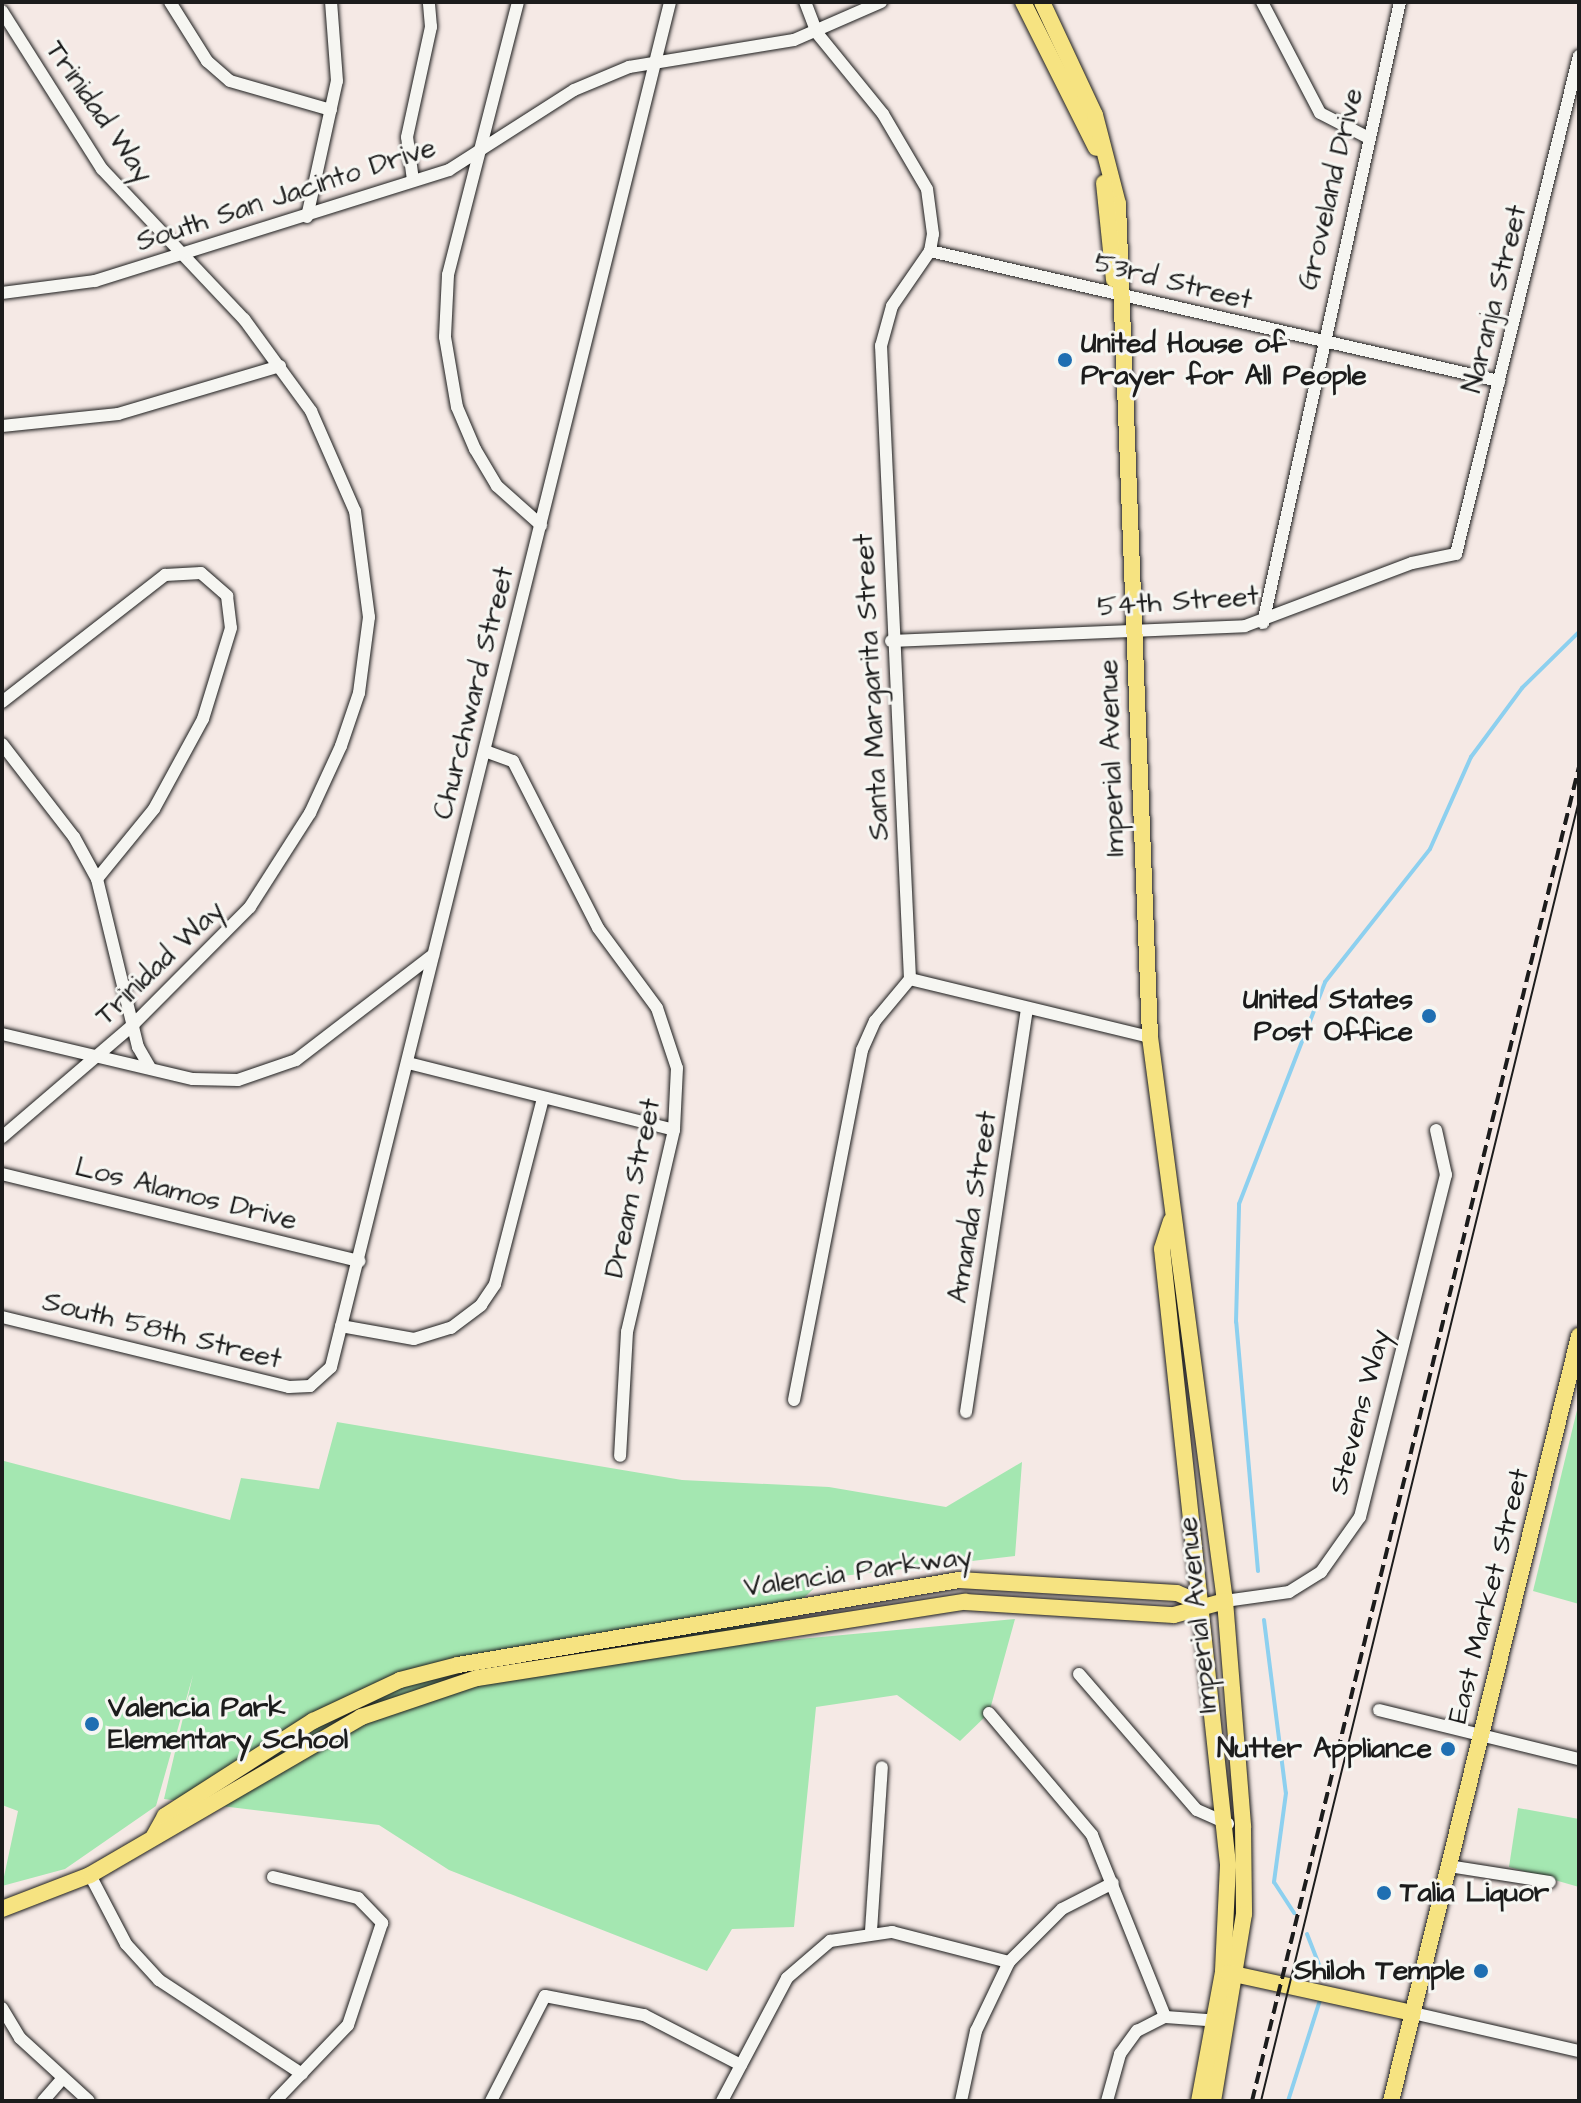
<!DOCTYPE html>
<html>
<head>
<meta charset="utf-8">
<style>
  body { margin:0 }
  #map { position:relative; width:1581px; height:2103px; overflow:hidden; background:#f5e9e5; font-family:"Architects Daughter",sans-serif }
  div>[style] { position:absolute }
  .green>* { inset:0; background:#a4e7b1 }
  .stream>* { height:4px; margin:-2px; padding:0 2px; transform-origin:2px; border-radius:2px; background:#8dd0ef }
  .roads { filter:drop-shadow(0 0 2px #1c1c1c) drop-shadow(0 0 2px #1c1c1c) }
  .minor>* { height:12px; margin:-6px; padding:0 6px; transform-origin:6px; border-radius:6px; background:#f6f6f2 }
  .major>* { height:16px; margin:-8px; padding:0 8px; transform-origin:8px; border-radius:8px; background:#f6e381 }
  .tram>* { height:2px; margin:-1px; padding:0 1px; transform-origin:1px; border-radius:1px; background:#1c1c1c }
  .rail>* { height:4px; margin-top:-2px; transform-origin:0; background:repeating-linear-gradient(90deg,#1c1c1c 0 12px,transparent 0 18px) }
  .dots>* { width:22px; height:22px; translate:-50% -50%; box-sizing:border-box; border:4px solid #f6f6f2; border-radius:50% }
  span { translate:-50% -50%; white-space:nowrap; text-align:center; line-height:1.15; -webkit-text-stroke:6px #f6f6f2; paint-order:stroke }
  .street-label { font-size:28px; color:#1c1c1c }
  .poi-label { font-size:28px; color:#1c1c1c; font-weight:700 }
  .left { translate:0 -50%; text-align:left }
  .right { translate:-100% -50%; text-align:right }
  .frame { position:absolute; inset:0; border:4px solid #1c1c1c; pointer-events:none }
</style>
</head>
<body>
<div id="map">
  <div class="green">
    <div style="clip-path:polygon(1579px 1402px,1579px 1604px,1533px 1591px)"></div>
    <div style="clip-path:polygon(337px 1422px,682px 1480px,829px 1487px,946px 1507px,1022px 1462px,1015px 1556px,825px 1578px,756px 1643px,1015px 1619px,989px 1713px,960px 1741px,897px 1695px,816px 1707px,794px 1927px,732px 1929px,707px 1971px,449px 1870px,379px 1825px,164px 1799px,193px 1675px,156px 1806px,65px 1869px,2px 1886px,18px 1811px,2px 1805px,4px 1461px,230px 1520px,241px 1478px,319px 1489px)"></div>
    <div style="clip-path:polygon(1518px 1808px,1579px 1819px,1579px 1887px,1509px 1867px)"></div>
  </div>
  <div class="stream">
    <div style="left:1258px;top:1571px;width:250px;rotate:-95deg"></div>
    <div style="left:1236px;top:1322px;width:118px;rotate:-88.5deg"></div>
    <div style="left:1239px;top:1204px;width:238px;rotate:-68.8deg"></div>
    <div style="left:1325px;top:982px;width:169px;rotate:-51.7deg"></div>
    <div style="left:1430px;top:849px;width:101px;rotate:-66deg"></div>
    <div style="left:1471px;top:757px;width:86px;rotate:-53.5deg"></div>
    <div style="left:1522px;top:688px;width:80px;rotate:-44.5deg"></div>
    <div style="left:1264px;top:1620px;width:174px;rotate:82.8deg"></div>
    <div style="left:1286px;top:1793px;width:90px;rotate:97.7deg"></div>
    <div style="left:1274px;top:1882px;width:37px;rotate:57deg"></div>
    <div style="left:1307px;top:1934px;width:49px;rotate:68.6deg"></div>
    <div style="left:1288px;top:2101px;width:106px;rotate:-72.4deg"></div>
  </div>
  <div class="roads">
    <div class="minor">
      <div style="left:170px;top:2px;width:70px;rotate:57.9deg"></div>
      <div style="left:207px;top:61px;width:30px;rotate:41deg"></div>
      <div style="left:230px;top:81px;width:105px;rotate:16deg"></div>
      <div style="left:518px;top:2px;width:282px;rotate:104.4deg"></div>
      <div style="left:448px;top:275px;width:62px;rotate:92.8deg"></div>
      <div style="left:445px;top:337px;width:71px;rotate:80.3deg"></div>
      <div style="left:457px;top:407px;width:46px;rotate:66.8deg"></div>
      <div style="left:475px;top:449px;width:43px;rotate:59.3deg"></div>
      <div style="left:497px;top:486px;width:59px;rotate:41.6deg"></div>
      <div style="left:1262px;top:2px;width:125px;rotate:62.4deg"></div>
      <div style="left:1320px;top:113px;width:53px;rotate:27.1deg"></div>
      <div style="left:2px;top:11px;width:187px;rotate:57.7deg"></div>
      <div style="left:102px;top:169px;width:207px;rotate:46.6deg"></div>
      <div style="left:244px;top:319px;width:114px;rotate:53.9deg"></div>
      <div style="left:311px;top:411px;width:109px;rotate:66.3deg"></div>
      <div style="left:355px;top:511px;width:107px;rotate:82.5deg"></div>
      <div style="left:369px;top:617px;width:77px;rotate:97.5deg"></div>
      <div style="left:359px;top:693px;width:56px;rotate:108.8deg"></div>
      <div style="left:341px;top:746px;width:74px;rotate:114.8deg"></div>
      <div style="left:310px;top:813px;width:112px;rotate:122.6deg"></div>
      <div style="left:250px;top:907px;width:165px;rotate:134.8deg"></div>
      <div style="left:134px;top:1024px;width:174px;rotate:139.4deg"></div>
      <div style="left:413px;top:180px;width:43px;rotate:-97.9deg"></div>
      <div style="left:407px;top:137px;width:113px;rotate:-77.7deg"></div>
      <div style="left:431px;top:27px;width:25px;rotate:-95deg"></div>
      <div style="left:307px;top:217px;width:139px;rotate:-77.6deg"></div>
      <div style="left:337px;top:81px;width:79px;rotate:-94.3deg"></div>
      <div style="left:930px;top:251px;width:584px;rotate:12.87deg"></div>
      <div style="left:2px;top:293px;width:94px;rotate:-7.4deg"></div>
      <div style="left:95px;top:281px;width:371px;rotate:-17.4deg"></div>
      <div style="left:449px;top:170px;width:148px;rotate:-32.6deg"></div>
      <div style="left:574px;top:90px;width:60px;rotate:-22.7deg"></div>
      <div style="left:629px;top:67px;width:167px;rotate:-9.3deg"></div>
      <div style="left:794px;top:40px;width:95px;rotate:-23.6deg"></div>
      <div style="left:2px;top:426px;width:117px;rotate:-5.9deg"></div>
      <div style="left:118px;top:414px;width:169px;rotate:-16.5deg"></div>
      <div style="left:1263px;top:623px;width:636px;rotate:-77.56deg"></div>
      <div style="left:891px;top:641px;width:354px;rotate:-2.4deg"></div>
      <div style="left:1245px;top:626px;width:178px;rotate:-20.7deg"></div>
      <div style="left:1412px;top:563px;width:45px;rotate:-11.6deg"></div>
      <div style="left:1456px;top:554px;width:513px;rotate:-76.13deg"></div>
      <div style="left:2px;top:702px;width:207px;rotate:-37.9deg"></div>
      <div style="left:165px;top:575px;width:36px;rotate:-3deg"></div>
      <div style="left:201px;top:573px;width:35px;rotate:41deg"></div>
      <div style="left:227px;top:596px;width:32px;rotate:83deg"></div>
      <div style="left:231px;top:628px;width:95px;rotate:107.1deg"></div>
      <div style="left:203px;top:719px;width:102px;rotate:118.6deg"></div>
      <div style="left:154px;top:809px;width:90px;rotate:129.2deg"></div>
      <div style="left:2px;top:744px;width:118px;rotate:52.3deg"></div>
      <div style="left:74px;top:837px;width:48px;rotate:61.3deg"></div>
      <div style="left:97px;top:879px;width:173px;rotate:76.3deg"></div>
      <div style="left:138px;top:1047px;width:24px;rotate:60deg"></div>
      <div style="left:485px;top:751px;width:30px;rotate:20deg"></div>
      <div style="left:513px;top:761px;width:187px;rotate:63deg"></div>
      <div style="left:598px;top:928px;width:99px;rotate:53.6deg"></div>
      <div style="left:657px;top:1008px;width:63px;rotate:71.6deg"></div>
      <div style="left:677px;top:1068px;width:62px;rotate:92.8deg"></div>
      <div style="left:674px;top:1130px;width:207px;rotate:103.1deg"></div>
      <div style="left:627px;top:1332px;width:124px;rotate:93.2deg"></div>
      <div style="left:910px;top:979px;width:247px;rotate:13.6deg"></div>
      <div style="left:2px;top:1034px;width:196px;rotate:13.3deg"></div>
      <div style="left:193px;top:1079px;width:45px;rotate:1.3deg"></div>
      <div style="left:238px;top:1080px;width:61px;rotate:-19deg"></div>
      <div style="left:296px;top:1060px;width:173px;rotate:-37.5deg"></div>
      <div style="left:408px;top:1063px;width:274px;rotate:14.1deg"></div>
      <div style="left:2px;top:1174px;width:368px;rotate:13.7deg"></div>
      <div style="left:2px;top:1317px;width:295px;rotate:13.7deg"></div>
      <div style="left:289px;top:1387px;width:21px;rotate:-3deg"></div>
      <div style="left:310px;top:1386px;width:28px;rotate:-42deg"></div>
      <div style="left:331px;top:1367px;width:1406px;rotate:-76.05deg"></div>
      <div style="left:341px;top:1326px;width:74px;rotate:10.1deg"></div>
      <div style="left:414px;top:1339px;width:39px;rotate:-17deg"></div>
      <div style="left:451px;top:1328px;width:38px;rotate:-37deg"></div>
      <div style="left:481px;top:1305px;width:25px;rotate:-56deg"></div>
      <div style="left:495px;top:1284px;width:191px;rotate:-75.5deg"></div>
      <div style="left:794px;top:1400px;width:357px;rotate:-79deg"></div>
      <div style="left:862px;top:1050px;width:32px;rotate:-66deg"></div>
      <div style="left:875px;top:1021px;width:55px;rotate:-50.2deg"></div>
      <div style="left:910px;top:979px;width:634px;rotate:-92.62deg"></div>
      <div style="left:881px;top:346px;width:41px;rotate:-74.6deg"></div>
      <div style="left:892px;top:306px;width:67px;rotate:-55.4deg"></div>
      <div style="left:930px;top:251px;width:17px;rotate:-80deg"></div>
      <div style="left:933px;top:234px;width:45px;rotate:-97.6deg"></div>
      <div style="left:927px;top:189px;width:87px;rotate:-120.4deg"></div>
      <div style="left:883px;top:114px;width:104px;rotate:-129.2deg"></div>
      <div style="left:817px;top:33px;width:33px;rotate:-111deg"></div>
      <div style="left:966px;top:1412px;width:407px;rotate:-81.4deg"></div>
      <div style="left:1225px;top:1601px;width:65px;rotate:-8deg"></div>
      <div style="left:1289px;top:1592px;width:38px;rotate:-32deg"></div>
      <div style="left:1321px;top:1572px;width:67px;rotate:-54.7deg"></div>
      <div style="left:1360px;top:1517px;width:353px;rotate:-75.9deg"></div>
      <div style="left:1446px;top:1175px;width:46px;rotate:-102.5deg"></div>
      <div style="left:1079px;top:1674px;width:180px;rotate:49.1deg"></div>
      <div style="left:1197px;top:1810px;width:34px;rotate:24deg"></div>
      <div style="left:1379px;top:1710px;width:206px;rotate:13.8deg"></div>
      <div style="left:989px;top:1713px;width:160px;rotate:49.8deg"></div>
      <div style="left:1092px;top:1835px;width:196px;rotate:68.1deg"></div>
      <div style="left:1449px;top:1866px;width:102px;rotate:9deg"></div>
      <div style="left:90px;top:1875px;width:78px;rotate:62.4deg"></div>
      <div style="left:126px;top:1944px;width:49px;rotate:47.5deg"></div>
      <div style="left:159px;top:1980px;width:171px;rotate:33.3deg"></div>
      <div style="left:273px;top:1877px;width:88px;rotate:13.9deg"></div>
      <div style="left:358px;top:1898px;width:35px;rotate:46deg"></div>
      <div style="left:382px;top:1923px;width:108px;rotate:108.4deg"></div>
      <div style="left:348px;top:2025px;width:105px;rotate:133.8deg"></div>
      <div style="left:871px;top:1931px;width:164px;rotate:-86.2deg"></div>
      <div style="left:2px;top:2008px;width:35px;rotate:59deg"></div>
      <div style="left:20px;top:2038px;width:93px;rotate:42.4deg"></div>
      <div style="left:1413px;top:2013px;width:170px;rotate:12.9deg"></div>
      <div style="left:43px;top:2101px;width:30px;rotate:-49deg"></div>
      <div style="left:491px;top:2101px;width:118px;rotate:-62.8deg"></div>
      <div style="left:545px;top:1996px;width:101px;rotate:10.9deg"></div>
      <div style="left:644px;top:2015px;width:109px;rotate:27.3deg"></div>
      <div style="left:722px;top:2101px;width:139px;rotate:-62.1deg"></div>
      <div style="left:787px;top:1978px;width:57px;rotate:-40.7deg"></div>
      <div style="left:830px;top:1941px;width:63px;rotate:-8.3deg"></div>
      <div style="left:892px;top:1932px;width:121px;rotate:14.4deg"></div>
      <div style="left:961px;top:2101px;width:72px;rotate:-77.9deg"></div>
      <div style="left:976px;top:2031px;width:76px;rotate:-64.4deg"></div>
      <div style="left:1009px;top:1962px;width:75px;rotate:-45deg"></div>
      <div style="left:1062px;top:1909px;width:57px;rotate:-27deg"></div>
      <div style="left:1107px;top:2101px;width:49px;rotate:-74.5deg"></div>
      <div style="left:1120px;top:2054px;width:29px;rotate:-54deg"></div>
      <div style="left:1137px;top:2031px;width:31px;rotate:-27deg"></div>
      <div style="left:1165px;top:2017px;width:56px;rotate:4.1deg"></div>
    </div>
    <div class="major">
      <div style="left:1023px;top:2px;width:163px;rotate:63.4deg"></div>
      <div style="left:1042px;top:2px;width:125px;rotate:64.9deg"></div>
      <div style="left:1095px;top:115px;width:92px;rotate:75.5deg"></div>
      <div style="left:1118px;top:204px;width:834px;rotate:87.8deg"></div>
      <div style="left:1150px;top:1037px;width:569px;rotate:82.43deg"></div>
      <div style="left:1225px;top:1601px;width:227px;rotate:85.4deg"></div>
      <div style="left:1243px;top:1827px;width:87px;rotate:89.3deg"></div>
      <div style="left:1244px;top:1914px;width:190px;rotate:99.4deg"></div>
      <div style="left:1104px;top:183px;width:97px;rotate:84.1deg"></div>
      <div style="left:1171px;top:1221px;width:29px;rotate:108deg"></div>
      <div style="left:1162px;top:1249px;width:620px;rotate:83.88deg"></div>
      <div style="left:1228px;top:1865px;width:107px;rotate:92.7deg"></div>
      <div style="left:1223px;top:1972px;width:131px;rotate:100.5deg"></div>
      <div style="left:154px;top:1836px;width:23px;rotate:-61deg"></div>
      <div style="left:165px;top:1816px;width:176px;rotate:-32.7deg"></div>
      <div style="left:313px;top:1721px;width:96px;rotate:-25.2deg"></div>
      <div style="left:400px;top:1680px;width:60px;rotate:-14.5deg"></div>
      <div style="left:458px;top:1665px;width:508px;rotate:-9.63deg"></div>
      <div style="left:959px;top:1580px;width:218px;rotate:3.4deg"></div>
      <div style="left:1177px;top:1593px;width:25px;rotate:23deg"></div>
      <div style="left:2px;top:1909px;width:94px;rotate:-21.1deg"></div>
      <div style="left:90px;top:1875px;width:314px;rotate:-30.2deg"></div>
      <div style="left:361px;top:1717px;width:122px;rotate:-18.6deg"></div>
      <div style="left:477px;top:1678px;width:494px;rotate:-8.9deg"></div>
      <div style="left:965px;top:1602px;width:209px;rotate:3.6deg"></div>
      <div style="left:1174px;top:1615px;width:53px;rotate:-15.4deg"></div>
      <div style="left:1229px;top:1973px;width:188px;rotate:12.3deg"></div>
      <div style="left:1391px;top:2101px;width:788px;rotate:-76.19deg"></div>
    </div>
  </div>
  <div class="tram">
    <div style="left:1261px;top:2101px;width:1339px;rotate:-76.26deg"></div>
  </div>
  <div class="rail">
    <div style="left:1252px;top:2101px;width:1373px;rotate:-76.23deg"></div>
  </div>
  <div class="dots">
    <div style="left:1065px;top:360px;background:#1f6fb2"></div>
    <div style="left:1429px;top:1016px;background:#1f6fb2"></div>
    <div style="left:92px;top:1724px;background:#1f6fb2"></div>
    <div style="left:1448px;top:1749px;background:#1f6fb2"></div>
    <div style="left:1384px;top:1893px;background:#1f6fb2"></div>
    <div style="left:1481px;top:1971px;background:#1f6fb2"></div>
  </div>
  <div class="street-label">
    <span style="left:99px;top:112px;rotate:55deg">Trinidad Way</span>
    <span style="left:1331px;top:189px;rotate:-77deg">Groveland Drive</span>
    <span style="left:286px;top:195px;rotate:-18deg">South San Jacinto Drive</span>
    <span style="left:1173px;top:282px;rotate:14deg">53rd Street</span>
    <span style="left:1495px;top:299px;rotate:-76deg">Naranja Street</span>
    <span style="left:1178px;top:602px;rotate:-4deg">54th Street</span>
    <span style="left:872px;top:687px;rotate:-93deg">Santa Margarita Street</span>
    <span style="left:474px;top:693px;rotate:-76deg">Churchward Street</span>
    <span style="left:1112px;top:758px;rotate:-92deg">Imperial Avenue</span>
    <span style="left:160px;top:963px;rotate:-44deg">Trinidad Way</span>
    <span style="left:633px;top:1188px;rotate:-78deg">Dream Street</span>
    <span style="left:186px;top:1194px;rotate:14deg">Los Alamos Drive</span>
    <span style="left:973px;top:1207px;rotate:-81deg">Amanda Street</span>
    <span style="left:162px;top:1331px;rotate:14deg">South 58th Street</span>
    <span style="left:1360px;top:1412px;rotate:-75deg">Stevens Way</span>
    <span style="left:858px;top:1572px;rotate:-8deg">Valencia Parkway</span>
    <span style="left:1489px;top:1596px;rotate:-76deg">East Market Street</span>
    <span style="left:1198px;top:1615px;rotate:-96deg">Imperial Avenue</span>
  </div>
  <div class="poi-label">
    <span class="left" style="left:1081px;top:360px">United House of<br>Prayer for All People</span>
    <span class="right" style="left:1413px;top:1016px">United States<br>Post Office</span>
    <span class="left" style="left:108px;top:1724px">Valencia Park<br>Elementary School</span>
    <span class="right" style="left:1432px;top:1749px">Nutter Appliance</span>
    <span class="left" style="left:1400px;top:1893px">Talia Liquor</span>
    <span class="right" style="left:1465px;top:1971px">Shiloh Temple</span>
  </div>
  <div class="frame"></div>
</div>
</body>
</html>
